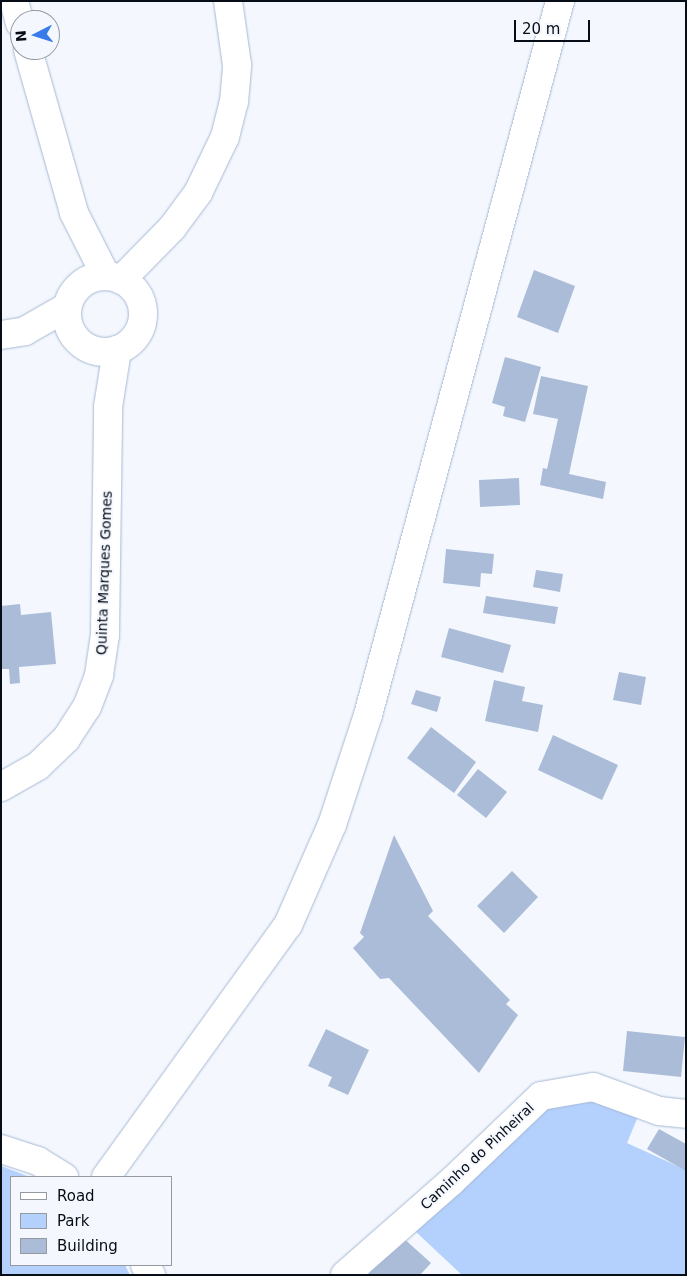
<!DOCTYPE html>
<html>
<head>
<meta charset="utf-8">
<style>
  body { margin:0 }
  #map { position:relative; width:687px; height:1276px; overflow:hidden; background:#f4f8fe; font-family:"DejaVu Sans",sans-serif }
  div>[style] { position:absolute }
  .green>* { inset:0; background:#b4d1fe }
  .building>* { inset:0; background:#aabcd7 }
  .roads { filter:drop-shadow(0 0 1px #a7b8d4) drop-shadow(0 0 1px #a7b8d4) }
  .street>* { height:28px; margin:-14px; padding:0 14px; transform-origin:14px; border-radius:14px; background:#fff }
  .street>.ring { margin:-14px; padding:0; box-sizing:content-box; background:none; border:28px solid #fff; border-radius:50% }
  .secondary>* { height:28px; margin:-14px; padding:0 14px; transform-origin:14px; border-radius:14px; background:#fff }
  span { translate:-50% -50%; white-space:nowrap; text-align:center; line-height:1.15; -webkit-text-stroke:4px #f4f8fe; paint-order:stroke }
  .street-label { font-size:14px; color:#070d16 }
  .frame { position:absolute; inset:0; border:2px solid #070d16; pointer-events:none }
  .legend { position:absolute; left:10px; top:1176px; width:162px; height:90px; box-sizing:border-box; background:#f4f8fe; border:1px solid #959aa1; margin:0; padding:6px 9px; list-style:none; font-size:15px; color:#070d16 }
  .legend li { display:flex; align-items:center; gap:10px; height:25px }
  .legend b { width:25px; border:1px solid #959aa1 }
  .north { position:absolute; left:10px; top:10px; width:50px; height:50px; box-sizing:border-box; background:#f4f8fe; border:1px solid #959aa1; border-radius:50%; rotate:265deg; font-size:14px; font-weight:700; line-height:20px; text-align:center; color:#070d16 }
  .north::after { content:''; display:block; margin:auto; width:18px; height:22px; background:#387be9; clip-path:polygon(50% 0,100% 100%,50% 72%,0 100%) }
  .scale { position:absolute; left:514px; top:20px; width:76px; height:22px; box-sizing:border-box; border:2px solid #070d16; border-top:0; padding-left:6px; font-size:15px; line-height:18px; white-space:nowrap; color:#070d16; -webkit-text-stroke:4px #f4f8fe; paint-order:stroke }
</style>
</head>
<body>
<div id="map">
  <div class="green">
    <div style="clip-path:polygon(585px 1097px,639px 1114px,627px 1143px,686px 1170px,686px 1275px,462px 1275px,416px 1232px,547px 1105px)"></div>
    <div style="clip-path:polygon(1px 1166px,30px 1177px,11px 1177px,11px 1265px,125px 1265px,130px 1275px,1px 1275px)"></div>
  </div>
  <div class="building">
    <div style="clip-path:polygon(534px 270px,575px 286px,558px 333px,517px 317px)"></div>
    <div style="clip-path:polygon(505px 357px,541px 367px,525px 422px,503px 416px,505px 407px,492px 403px)"></div>
    <div style="clip-path:polygon(541px 376px,588px 386px,569px 474px,606px 482px,603px 499px,540px 485px,543px 468px,547px 469px,558px 419px,533px 414px)"></div>
    <div style="clip-path:polygon(519px 478px,520px 505px,480px 507px,479px 480px)"></div>
    <div style="clip-path:polygon(446px 549px,494px 554px,492px 574px,481px 573px,480px 587px,443px 583px)"></div>
    <div style="clip-path:polygon(536px 570px,563px 574px,560px 592px,533px 587px)"></div>
    <div style="clip-path:polygon(486px 596px,558px 607px,555px 624px,483px 613px)"></div>
    <div style="clip-path:polygon(20px 604px,21px 615px,51px 612px,56px 664px,19px 667px,20px 683px,10px 684px,9px 669px,1px 669px,1px 606px)"></div>
    <div style="clip-path:polygon(449px 628px,511px 645px,503px 673px,441px 657px)"></div>
    <div style="clip-path:polygon(619px 672px,646px 677px,641px 705px,613px 700px)"></div>
    <div style="clip-path:polygon(494px 680px,525px 687px,522px 701px,543px 705px,538px 732px,485px 721px)"></div>
    <div style="clip-path:polygon(416px 690px,441px 697px,437px 712px,411px 704px)"></div>
    <div style="clip-path:polygon(431px 727px,476px 762px,454px 793px,407px 758px)"></div>
    <div style="clip-path:polygon(553px 735px,618px 765px,602px 800px,538px 770px)"></div>
    <div style="clip-path:polygon(478px 769px,507px 792px,486px 818px,457px 795px)"></div>
    <div style="clip-path:polygon(394px 835px,433px 911px,428px 916px,510px 1000px,506px 1004px,518px 1015px,479px 1073px,389px 978px,380px 979px,353px 948px,364px 937px,360px 933px)"></div>
    <div style="clip-path:polygon(512px 871px,538px 897px,504px 933px,477px 906px)"></div>
    <div style="clip-path:polygon(326px 1029px,369px 1050px,348px 1095px,328px 1086px,332px 1077px,308px 1066px)"></div>
    <div style="clip-path:polygon(627px 1031px,685px 1037px,681px 1077px,623px 1071px)"></div>
    <div style="clip-path:polygon(659px 1129px,686px 1144px,686px 1171px,647px 1149px)"></div>
    <div style="clip-path:polygon(401px 1236px,431px 1263px,420px 1275px,371px 1275px,369px 1273px)"></div>
  </div>
  <div class="roads">
    <div class="street">
      <div style="left:14px;top:1px;width:23px;rotate:75deg"></div>
      <div style="left:28px;top:50px;width:169px;rotate:74.2deg"></div>
      <div style="left:74px;top:213px;width:71px;rotate:63.1deg"></div>
      <div class="ring" style="left:67px;top:276px;width:48px;height:48px"></div>
      <div style="left:121px;top:280px;width:73px;rotate:-45.6deg"></div>
      <div style="left:172px;top:228px;width:44px;rotate:-53.4deg"></div>
      <div style="left:198px;top:193px;width:62px;rotate:-64.3deg"></div>
      <div style="left:225px;top:137px;width:36px;rotate:-76deg"></div>
      <div style="left:234px;top:102px;width:37px;rotate:-85deg"></div>
      <div style="left:237px;top:65px;width:65px;rotate:-98deg"></div>
      <div style="left:1px;top:335px;width:24px;rotate:-9deg"></div>
      <div style="left:25px;top:331px;width:48px;rotate:-29.7deg"></div>
      <div style="left:1px;top:787px;width:43px;rotate:-29.6deg"></div>
      <div style="left:38px;top:766px;width:39px;rotate:-44deg"></div>
      <div style="left:66px;top:739px;width:38px;rotate:-57deg"></div>
      <div style="left:87px;top:707px;width:34px;rotate:-69deg"></div>
      <div style="left:99px;top:675px;width:40px;rotate:-81.5deg"></div>
      <div style="left:105px;top:635px;width:228px;rotate:-89.2deg"></div>
      <div style="left:108px;top:407px;width:58px;rotate:-81deg"></div>
      <div style="left:345px;top:1275px;width:141px;rotate:-41.3deg"></div>
      <div style="left:451px;top:1182px;width:124px;rotate:-43.7deg"></div>
      <div style="left:541px;top:1096px;width:53px;rotate:-9.8deg"></div>
      <div style="left:593px;top:1087px;width:70px;rotate:20deg"></div>
      <div style="left:659px;top:1111px;width:27px;rotate:6deg"></div>
    </div>
    <div class="secondary">
      <div style="left:1px;top:1149px;width:39px;rotate:18deg"></div>
      <div style="left:38px;top:1161px;width:31px;rotate:32deg"></div>
      <div style="left:106px;top:1177px;width:311px;rotate:-54.2deg"></div>
      <div style="left:288px;top:925px;width:109px;rotate:-66.3deg"></div>
      <div style="left:332px;top:825px;width:116px;rotate:-71.9deg"></div>
      <div style="left:368px;top:715px;width:739px;rotate:-74.95deg"></div>
      <div style="left:145px;top:1265px;width:12px;rotate:59deg"></div>
    </div>
  </div>
  <div class="street-label">
    <span style="left:104px;top:573px;rotate:-88deg">Quinta Marques Gomes</span>
    <span style="left:477px;top:1156px;rotate:-43deg">Caminho do Pinheiral</span>
  </div>
  <div class="frame"></div>
  <ul class="legend">
  <li><b style="height:6px;background:#fff"></b>Road</li>
  <li><b style="height:14px;background:#b4d1fe"></b>Park</li>
  <li><b style="height:14px;background:#aabcd7"></b>Building</li>
  </ul>
  <div class="north">N</div>
  <div class="scale">20 m</div>
</div>
</body>
</html>
